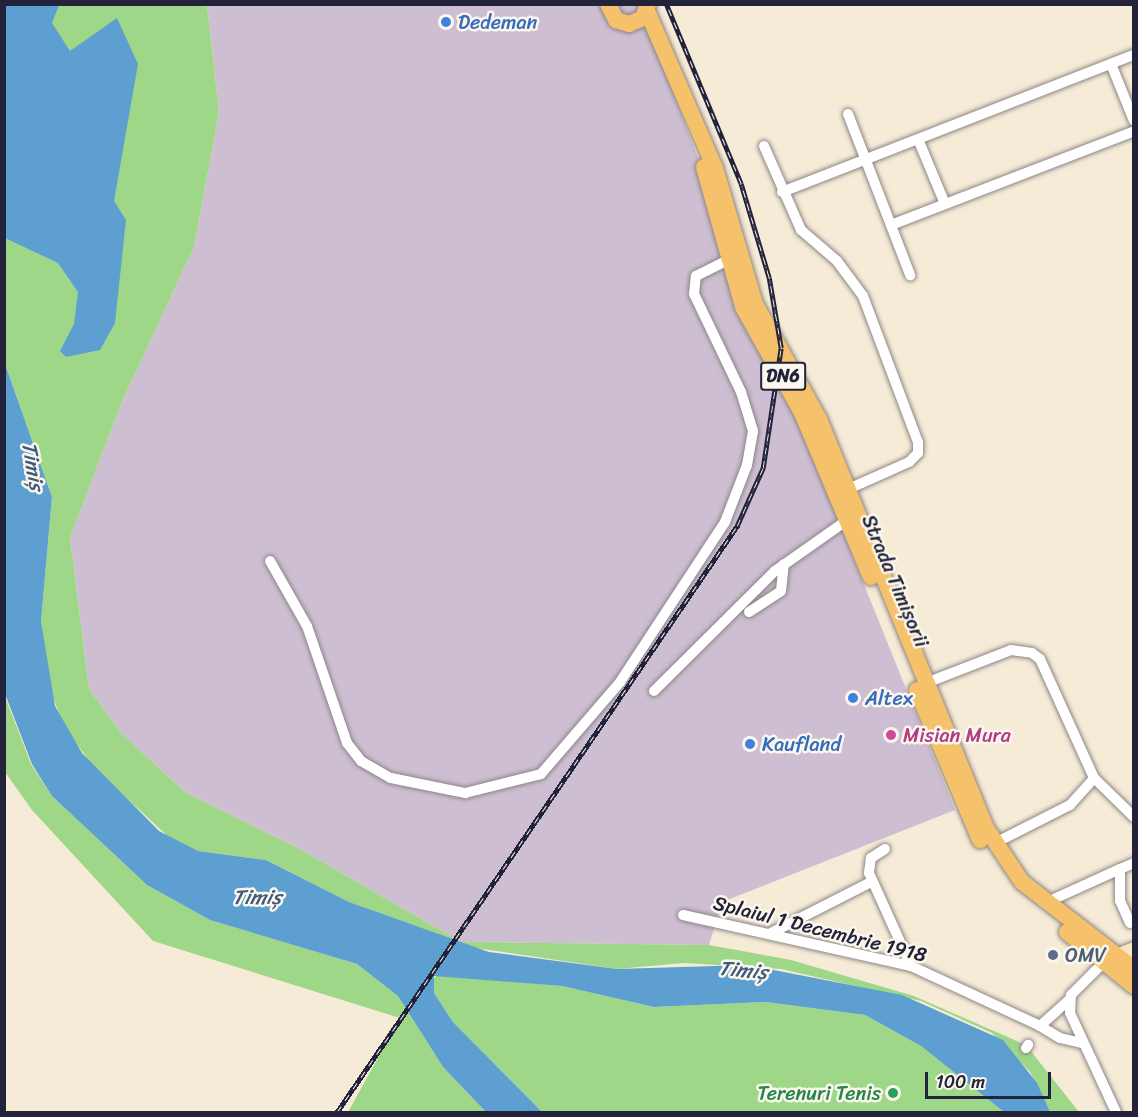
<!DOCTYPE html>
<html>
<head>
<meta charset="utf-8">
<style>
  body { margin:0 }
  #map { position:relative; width:1138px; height:1117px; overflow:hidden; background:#f6ebd6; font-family:Sriracha,sans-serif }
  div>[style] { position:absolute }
  .industrial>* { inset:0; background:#cebed2 }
  .green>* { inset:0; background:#9fd789 }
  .water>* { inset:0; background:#5e9fd1 }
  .roads { filter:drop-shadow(0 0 2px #8c8688) drop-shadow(0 0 2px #8c8688) }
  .street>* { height:10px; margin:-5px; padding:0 5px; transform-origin:5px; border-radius:5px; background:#fff }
  .secondary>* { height:15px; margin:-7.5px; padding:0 7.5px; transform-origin:7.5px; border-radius:7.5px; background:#fbe6c4 }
  .primary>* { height:16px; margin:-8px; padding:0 8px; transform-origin:8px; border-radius:8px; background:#f5c16b }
  .rail>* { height:4.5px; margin-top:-2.25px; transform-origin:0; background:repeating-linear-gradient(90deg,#fbf7ec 0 7px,#22223b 0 14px); box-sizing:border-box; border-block:2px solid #22223b }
  .dots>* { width:16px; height:16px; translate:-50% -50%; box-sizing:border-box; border:3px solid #fbf7ec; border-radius:50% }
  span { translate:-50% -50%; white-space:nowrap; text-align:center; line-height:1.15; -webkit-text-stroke:5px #fbf7ec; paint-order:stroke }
  .shield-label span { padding:2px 4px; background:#fbf7ec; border:2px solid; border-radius:4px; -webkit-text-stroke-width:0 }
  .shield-label { font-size:18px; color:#22223b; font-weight:700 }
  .shop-label { font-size:20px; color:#366cbe }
  .left { translate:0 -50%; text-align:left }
  .street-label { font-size:20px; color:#22223b }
  .hotel-label { font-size:20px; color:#b23c85 }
  .service-label { font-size:20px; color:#4e5e75 }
  .leisure-label { font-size:20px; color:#27864d }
  .right { translate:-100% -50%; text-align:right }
  .water-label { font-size:21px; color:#3d5a7e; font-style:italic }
  .frame { position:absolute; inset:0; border:6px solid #22223b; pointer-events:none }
  .scale { position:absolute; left:925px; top:1072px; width:126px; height:27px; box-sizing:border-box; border:3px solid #22223b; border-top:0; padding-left:8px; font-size:18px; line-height:21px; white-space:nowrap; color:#22223b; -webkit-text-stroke:4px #fbf7ec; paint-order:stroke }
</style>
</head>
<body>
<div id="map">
  <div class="industrial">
    <div style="clip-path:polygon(207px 5px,640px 5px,802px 431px,955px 810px,722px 902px,709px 945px,461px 942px,298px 848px,185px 792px,122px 734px,89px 689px,70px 538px,121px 404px,194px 247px,219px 112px)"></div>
  </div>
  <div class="green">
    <div style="clip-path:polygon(4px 5px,207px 5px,219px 112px,194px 247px,121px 404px,70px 538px,89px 689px,122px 734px,185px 792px,298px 848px,461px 942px,709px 945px,791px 960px,914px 996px,1026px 1045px,1079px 1112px,1050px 1112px,1030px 1072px,992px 1033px,921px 1001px,781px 969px,684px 963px,617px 969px,469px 947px,349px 902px,266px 860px,198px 851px,172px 840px,95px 769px,65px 728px,48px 685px,41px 621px,52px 497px,5px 364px)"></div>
    <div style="clip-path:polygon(4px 694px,31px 764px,52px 796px,147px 885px,210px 920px,357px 964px,398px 996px,443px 1067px,486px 1112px,348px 1112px,400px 1018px,153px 941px,32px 810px,5px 772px)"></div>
    <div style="clip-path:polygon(438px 975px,562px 986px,654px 1007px,766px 1002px,865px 1015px,921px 1046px,1004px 1112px,542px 1112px,453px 1022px,434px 993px,432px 980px)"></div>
  </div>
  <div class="water">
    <div style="clip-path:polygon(4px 5px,59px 5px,52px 23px,70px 51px,117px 18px,138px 64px,114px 201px,126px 220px,115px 323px,100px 350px,66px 357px,60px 351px,74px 324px,78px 292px,58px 263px,5px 238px)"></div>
    <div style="clip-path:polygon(5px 364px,52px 497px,41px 621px,55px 706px,82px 753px,159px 831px,198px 851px,266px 860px,349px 902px,489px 952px,617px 969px,748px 965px,902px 995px,1003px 1040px,1037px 1083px,1050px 1112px,1004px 1112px,921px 1046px,865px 1015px,766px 1002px,654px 1007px,562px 986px,434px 976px,434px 993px,453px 1022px,542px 1112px,486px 1112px,443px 1067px,398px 996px,357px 964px,210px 920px,147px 885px,52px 796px,32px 764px,5px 694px)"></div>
  </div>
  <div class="roads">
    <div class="street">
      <div style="left:1111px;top:64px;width:61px;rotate:68deg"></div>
      <div style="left:848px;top:114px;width:173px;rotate:68.9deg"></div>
      <div style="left:918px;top:139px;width:70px;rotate:67.4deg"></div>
      <div style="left:764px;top:146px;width:92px;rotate:66.2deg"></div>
      <div style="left:801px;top:230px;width:48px;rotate:40.7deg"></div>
      <div style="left:837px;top:261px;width:44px;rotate:53.4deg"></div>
      <div style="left:863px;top:296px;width:156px;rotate:69.4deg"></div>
      <div style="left:918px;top:442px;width:11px;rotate:90deg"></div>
      <div style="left:918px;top:453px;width:13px;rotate:135deg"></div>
      <div style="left:909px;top:462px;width:71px;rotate:156deg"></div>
      <div style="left:782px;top:192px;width:378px;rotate:-21.3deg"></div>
      <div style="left:891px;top:225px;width:261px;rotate:-21.1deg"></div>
      <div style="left:270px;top:561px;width:75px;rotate:60.4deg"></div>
      <div style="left:307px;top:626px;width:124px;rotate:71.1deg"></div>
      <div style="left:347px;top:743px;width:23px;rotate:52deg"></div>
      <div style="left:361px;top:761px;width:34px;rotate:30deg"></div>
      <div style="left:391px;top:778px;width:76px;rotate:11.5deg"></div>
      <div style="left:465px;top:793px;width:78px;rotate:-14deg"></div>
      <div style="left:541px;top:774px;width:121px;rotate:-49.3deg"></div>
      <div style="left:620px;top:682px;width:191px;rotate:-56.7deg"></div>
      <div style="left:725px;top:522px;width:61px;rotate:-68.9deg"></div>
      <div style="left:747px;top:465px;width:35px;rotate:-80deg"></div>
      <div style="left:753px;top:431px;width:41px;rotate:-107.1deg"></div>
      <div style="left:741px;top:392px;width:109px;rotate:-115.6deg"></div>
      <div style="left:694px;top:294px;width:18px;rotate:-84deg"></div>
      <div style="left:696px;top:276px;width:42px;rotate:-26.6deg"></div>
      <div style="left:749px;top:612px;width:38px;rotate:-33deg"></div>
      <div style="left:781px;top:591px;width:27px;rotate:-84deg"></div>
      <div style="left:926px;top:683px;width:91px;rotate:-21.2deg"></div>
      <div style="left:1011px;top:650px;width:21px;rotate:8deg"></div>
      <div style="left:1032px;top:653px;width:10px;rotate:37deg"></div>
      <div style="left:1040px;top:659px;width:131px;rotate:65.6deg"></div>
      <div style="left:1094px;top:778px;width:56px;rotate:44.3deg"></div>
      <div style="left:654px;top:691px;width:170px;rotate:-44.8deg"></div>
      <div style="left:775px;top:571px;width:92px;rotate:-35.2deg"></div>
      <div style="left:995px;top:843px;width:84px;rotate:-26.9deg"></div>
      <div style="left:1070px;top:805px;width:36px;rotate:-48deg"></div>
      <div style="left:885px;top:849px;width:17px;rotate:147deg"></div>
      <div style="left:871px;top:858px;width:15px;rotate:98deg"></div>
      <div style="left:869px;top:873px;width:102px;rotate:65.7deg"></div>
      <div style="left:1045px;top:903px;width:82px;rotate:-24.4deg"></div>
      <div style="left:683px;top:915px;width:234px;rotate:12.6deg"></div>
      <div style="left:911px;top:966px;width:142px;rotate:24.9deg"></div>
      <div style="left:1040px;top:1026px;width:39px;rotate:-42deg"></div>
      <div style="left:1130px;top:923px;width:24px;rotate:-114deg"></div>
      <div style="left:1120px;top:901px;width:32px;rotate:-90deg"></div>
      <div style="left:1120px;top:869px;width:15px;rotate:-23deg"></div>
      <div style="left:771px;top:933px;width:114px;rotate:-27deg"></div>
      <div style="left:1104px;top:962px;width:47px;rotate:135deg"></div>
      <div style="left:1071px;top:995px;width:18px;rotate:93deg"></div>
      <div style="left:1070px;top:1013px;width:109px;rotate:65.1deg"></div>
      <div style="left:1040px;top:1026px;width:23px;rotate:31deg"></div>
      <div style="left:1060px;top:1038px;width:23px;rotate:13deg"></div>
      <div style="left:1026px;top:1048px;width:4px;rotate:-56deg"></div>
    </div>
    <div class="secondary">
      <div style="left:1109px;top:959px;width:27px;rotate:-22deg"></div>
    </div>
    <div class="primary">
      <div style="left:608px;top:4px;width:18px;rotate:63deg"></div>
      <div style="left:616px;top:20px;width:14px;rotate:17deg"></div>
      <div style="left:629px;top:24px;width:15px;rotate:-23deg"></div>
      <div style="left:643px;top:18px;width:15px;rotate:-70deg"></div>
      <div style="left:647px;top:11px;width:171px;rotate:66.6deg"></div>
      <div style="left:715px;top:168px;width:142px;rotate:73.6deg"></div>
      <div style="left:755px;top:304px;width:132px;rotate:60.9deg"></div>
      <div style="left:819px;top:419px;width:442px;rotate:67.8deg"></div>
      <div style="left:986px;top:828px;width:65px;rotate:56.3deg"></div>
      <div style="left:1022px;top:882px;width:142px;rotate:37.8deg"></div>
      <div style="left:704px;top:167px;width:145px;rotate:74.4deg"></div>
      <div style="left:743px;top:307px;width:121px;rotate:60.9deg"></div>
      <div style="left:802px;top:413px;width:178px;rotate:67.2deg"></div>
      <div style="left:917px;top:690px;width:163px;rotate:67.2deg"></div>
      <div style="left:1067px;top:932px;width:86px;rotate:38.9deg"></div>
    </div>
  </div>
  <div class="rail">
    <div style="left:337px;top:1112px;width:710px;rotate:-55.68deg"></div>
    <div style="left:737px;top:526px;width:64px;rotate:-65.9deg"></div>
    <div style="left:763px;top:468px;width:121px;rotate:-81.5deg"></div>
    <div style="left:781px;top:348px;width:71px;rotate:-99.7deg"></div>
    <div style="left:769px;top:278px;width:98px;rotate:-106.6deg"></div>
    <div style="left:741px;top:184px;width:195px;rotate:-112.6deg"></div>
  </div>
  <div class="dots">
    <div style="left:446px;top:22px;background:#3f7fe0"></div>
    <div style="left:853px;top:698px;background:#3f7fe0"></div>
    <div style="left:891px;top:735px;background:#d1479c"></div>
    <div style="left:750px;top:744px;background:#3f7fe0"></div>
    <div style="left:1053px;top:955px;background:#5c6f8a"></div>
    <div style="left:893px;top:1093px;background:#2e9e5b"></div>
  </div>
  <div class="shield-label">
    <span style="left:783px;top:376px">DN6</span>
  </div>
  <div class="shop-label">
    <span class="left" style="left:458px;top:22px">Dedeman</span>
    <span class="left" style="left:865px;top:698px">Altex</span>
    <span class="left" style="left:762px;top:744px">Kaufland</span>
  </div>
  <div class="street-label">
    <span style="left:895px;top:581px;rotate:67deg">Strada Timișorii</span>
    <span style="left:820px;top:929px;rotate:14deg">Splaiul 1 Decembrie 1918</span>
  </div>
  <div class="hotel-label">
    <span class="left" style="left:903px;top:735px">Misian Mura</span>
  </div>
  <div class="service-label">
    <span class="left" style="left:1065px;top:955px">OMV</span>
  </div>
  <div class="leisure-label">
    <span class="right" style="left:881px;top:1093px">Terenuri Tenis</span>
  </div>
  <div class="water-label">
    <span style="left:33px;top:466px;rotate:80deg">Timiș</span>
    <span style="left:257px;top:897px">Timiș</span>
    <span style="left:743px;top:970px;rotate:5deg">Timiș</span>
  </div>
  <div class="frame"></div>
  <div class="scale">100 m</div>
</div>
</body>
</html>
